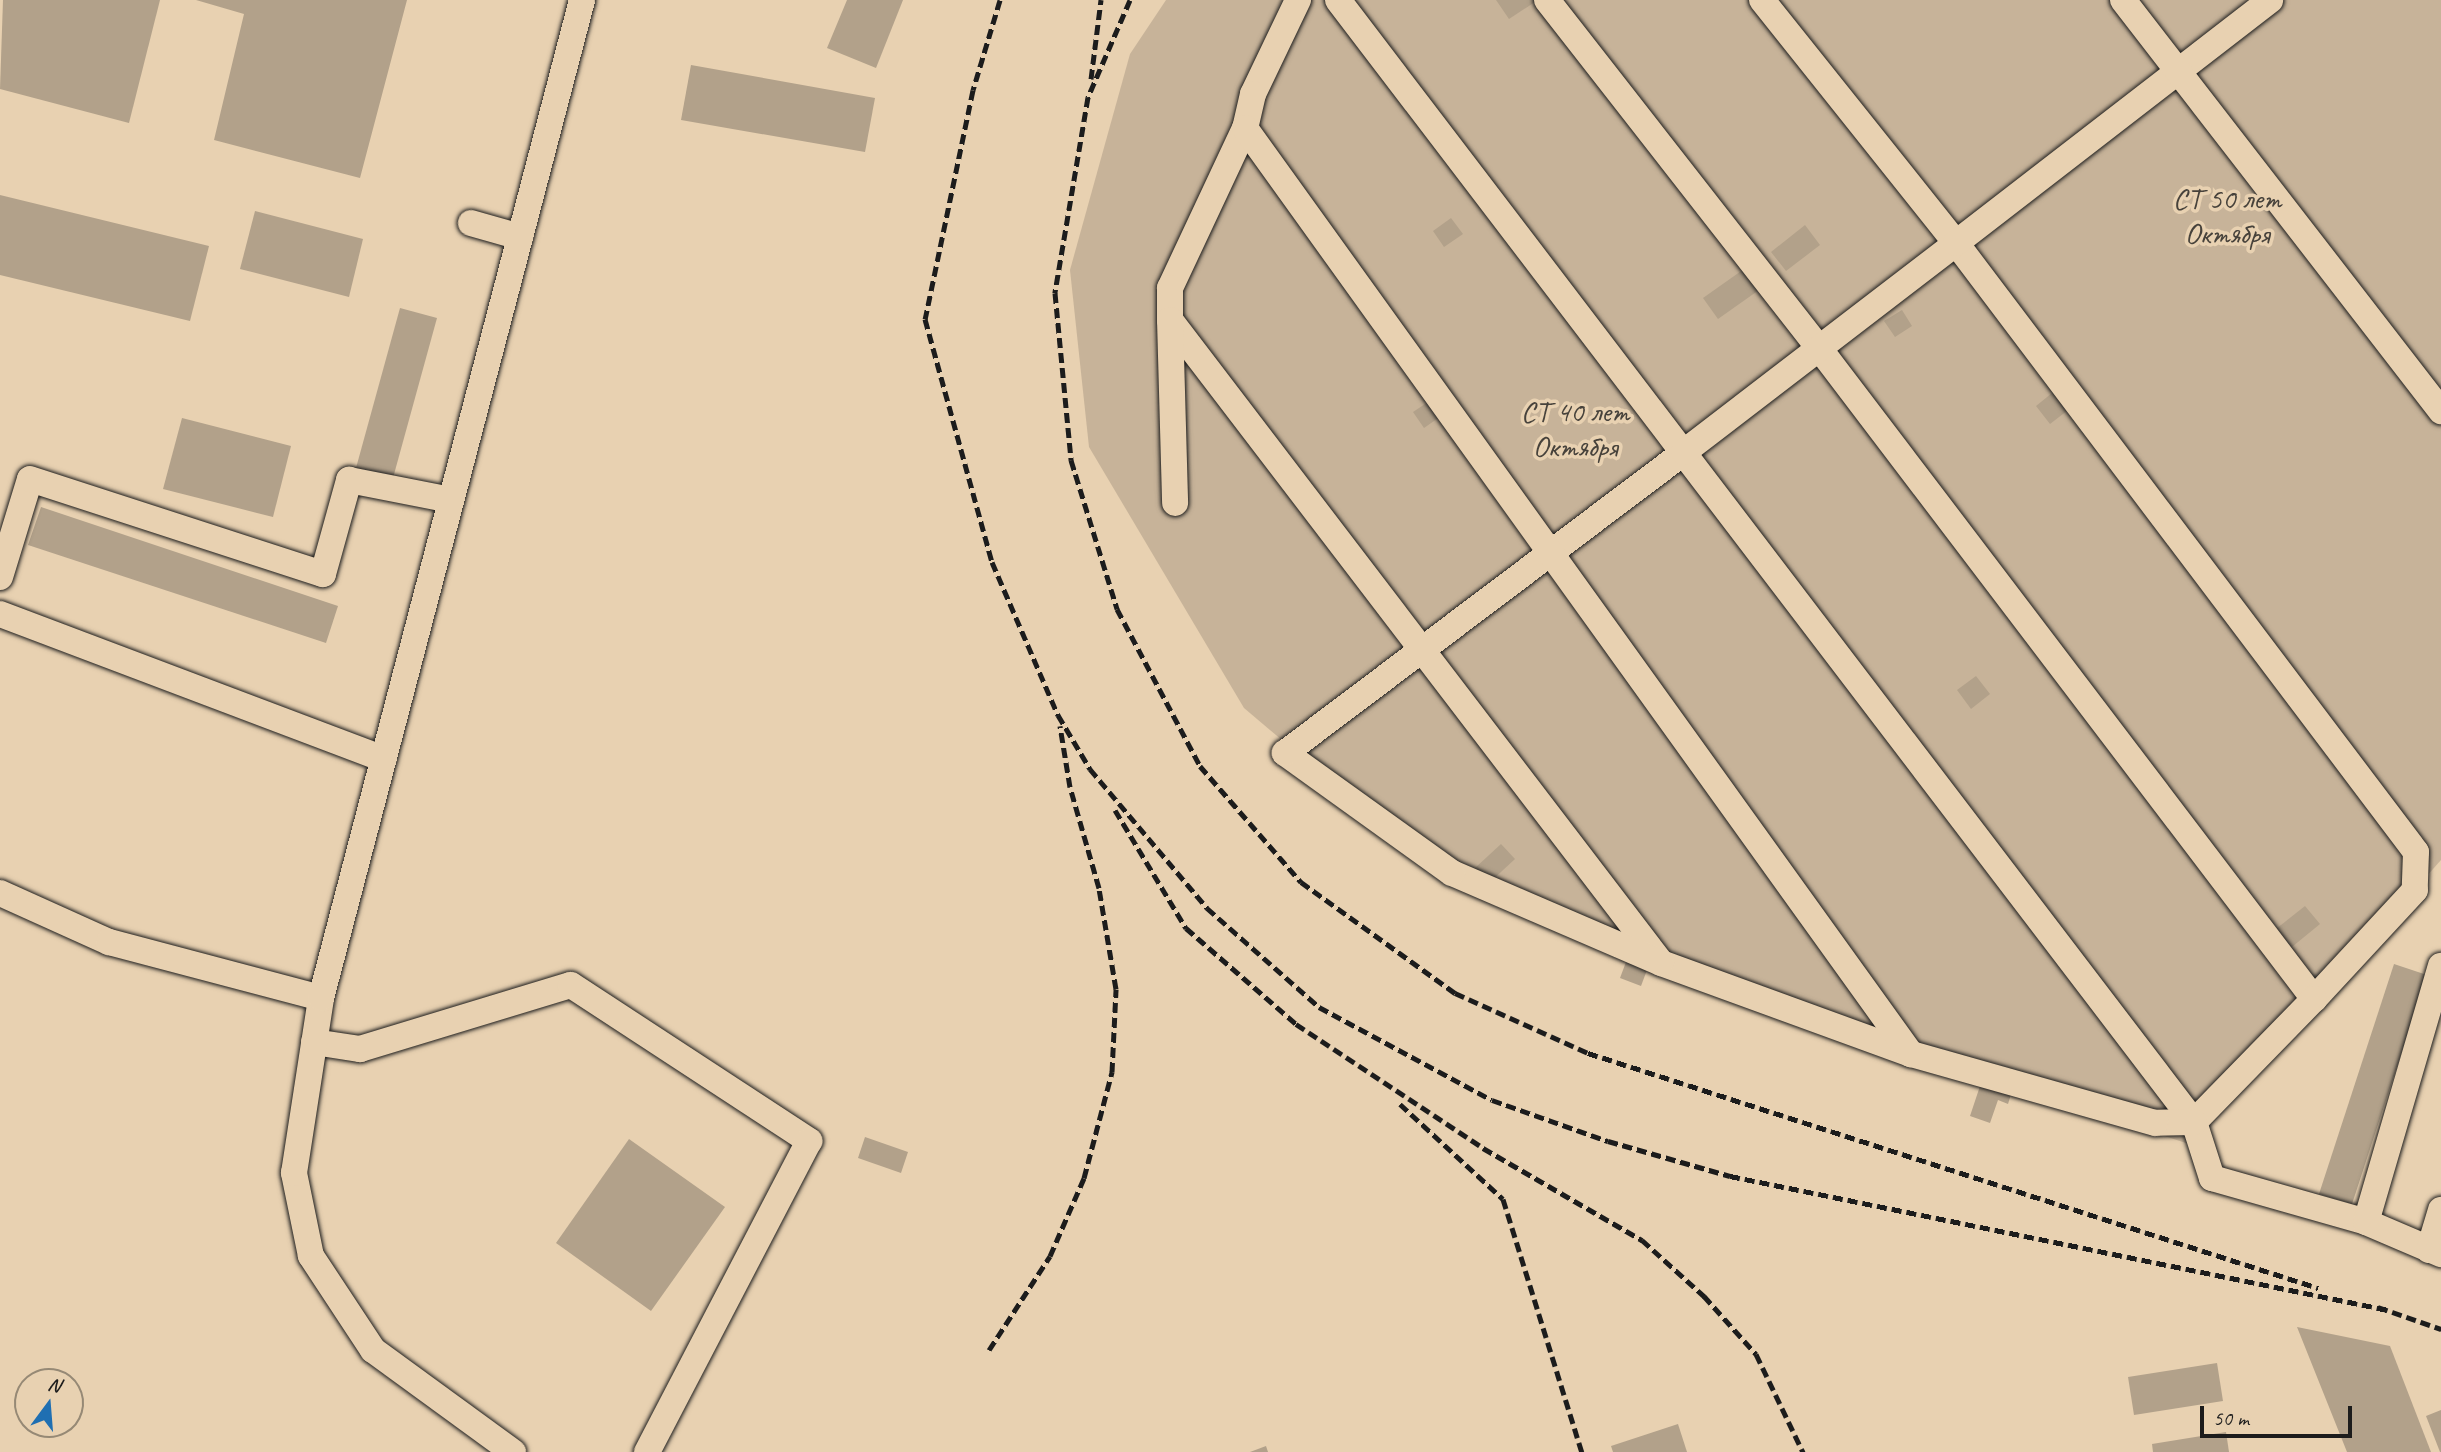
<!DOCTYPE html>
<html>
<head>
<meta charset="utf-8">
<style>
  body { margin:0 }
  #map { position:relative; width:2441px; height:1452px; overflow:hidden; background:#e8d1b1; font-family:Caveat,sans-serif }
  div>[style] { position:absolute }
  .green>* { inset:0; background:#c7b399 }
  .building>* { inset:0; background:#b2a18a }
  .roads { filter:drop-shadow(0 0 2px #1c1c1c) drop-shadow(0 0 2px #1c1c1c) }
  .minor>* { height:26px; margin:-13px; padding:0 13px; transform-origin:13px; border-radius:13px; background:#e8d1b1 }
  .rail>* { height:5px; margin-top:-2.5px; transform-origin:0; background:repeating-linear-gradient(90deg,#1c1c1c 0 10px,transparent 0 15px) }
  span { translate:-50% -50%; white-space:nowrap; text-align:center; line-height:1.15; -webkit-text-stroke:7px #e8d1b1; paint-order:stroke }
  .park-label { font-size:30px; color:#47423b }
  .north { position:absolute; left:14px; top:1368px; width:70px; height:70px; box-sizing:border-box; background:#e8d1b1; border:2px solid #968975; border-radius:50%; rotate:16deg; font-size:19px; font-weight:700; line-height:28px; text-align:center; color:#1c1c1c }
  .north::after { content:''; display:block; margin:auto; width:24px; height:32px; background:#1f6fb2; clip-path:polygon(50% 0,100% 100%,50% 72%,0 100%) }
  .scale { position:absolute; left:2200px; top:1406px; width:152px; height:32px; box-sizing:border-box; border:4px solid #1c1c1c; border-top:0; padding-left:9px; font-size:21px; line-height:24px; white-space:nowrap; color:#1c1c1c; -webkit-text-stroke:5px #e8d1b1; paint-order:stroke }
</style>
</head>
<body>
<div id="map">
  <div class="green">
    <div style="clip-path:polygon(1166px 0,2441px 0,2441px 860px,2189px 1144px,1666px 973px,1443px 876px,1244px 708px,1089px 447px,1070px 270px,1130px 54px)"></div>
  </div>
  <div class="building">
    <div style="clip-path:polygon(3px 0,160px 0,129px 123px,0 89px)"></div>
    <div style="clip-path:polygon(196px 0,407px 0,360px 178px,214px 140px,244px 14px)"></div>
    <div style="clip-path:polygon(847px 0,903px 0,876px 68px,827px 48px)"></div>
    <div style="clip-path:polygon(1496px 0,1538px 0,1509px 19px)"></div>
    <div style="clip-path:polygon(691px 65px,875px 98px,865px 152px,681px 120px)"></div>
    <div style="clip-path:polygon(0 195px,209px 246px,190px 321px,0 275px)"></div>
    <div style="clip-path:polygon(255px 211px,363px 239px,349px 297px,240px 269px)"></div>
    <div style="clip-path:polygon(1451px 218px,1463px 234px,1444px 247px,1433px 231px)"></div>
    <div style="clip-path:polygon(1805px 225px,1820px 245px,1786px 271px,1771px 252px)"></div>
    <div style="clip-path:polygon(1744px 269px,1759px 290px,1718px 319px,1703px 298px)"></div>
    <div style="clip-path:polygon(400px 308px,437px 318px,393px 478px,356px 468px)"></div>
    <div style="clip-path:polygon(1902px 310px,1912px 326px,1895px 337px,1884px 321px)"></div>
    <div style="clip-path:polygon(2057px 389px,2072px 407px,2050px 424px,2036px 406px)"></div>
    <div style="clip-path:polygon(1434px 398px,1444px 414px,1424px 428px,1413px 412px)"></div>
    <div style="clip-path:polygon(182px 418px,291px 446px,273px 517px,163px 489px)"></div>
    <div style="clip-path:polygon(41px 507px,338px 606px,326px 643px,28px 545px)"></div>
    <div style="clip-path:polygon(1976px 676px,1990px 694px,1971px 709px,1957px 690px)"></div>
    <div style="clip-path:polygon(1501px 844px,1515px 859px,1489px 883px,1475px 868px)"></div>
    <div style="clip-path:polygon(2305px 906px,2320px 924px,2287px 951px,2272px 932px)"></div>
    <div style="clip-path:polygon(1626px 962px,1647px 970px,1641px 986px,1620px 978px)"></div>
    <div style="clip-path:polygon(2394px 964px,2427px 975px,2352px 1204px,2319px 1194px)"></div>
    <div style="clip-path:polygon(1982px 1080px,2012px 1091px,2008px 1104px,1998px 1100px,1990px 1123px,1970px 1116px)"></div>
    <div style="clip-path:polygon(865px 1137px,908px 1152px,901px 1173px,858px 1158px)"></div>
    <div style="clip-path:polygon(629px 1139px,725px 1207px,651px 1311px,556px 1243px)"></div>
    <div style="clip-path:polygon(2297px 1327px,2390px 1346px,2431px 1452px,2347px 1452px)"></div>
    <div style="clip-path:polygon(2217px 1363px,2223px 1401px,2134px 1415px,2128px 1377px)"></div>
    <div style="clip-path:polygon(2441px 1410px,2441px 1452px,2440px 1452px,2426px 1416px)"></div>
    <div style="clip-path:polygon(1678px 1424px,1687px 1452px,1613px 1452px,1611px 1446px)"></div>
    <div style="clip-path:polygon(2226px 1432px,2229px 1452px,2153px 1452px,2152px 1444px)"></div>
    <div style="clip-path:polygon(1266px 1446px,1268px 1452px,1250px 1452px)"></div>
  </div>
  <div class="roads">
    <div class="minor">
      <div style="left:1298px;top:0;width:104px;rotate:115.6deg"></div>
      <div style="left:1253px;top:94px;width:35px;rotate:103deg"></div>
      <div style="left:1245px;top:128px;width:177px;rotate:115.1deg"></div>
      <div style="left:1170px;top:288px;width:32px;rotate:90deg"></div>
      <div style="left:1170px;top:320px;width:805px;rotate:52.62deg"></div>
      <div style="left:1338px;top:0;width:1411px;rotate:52.66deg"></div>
      <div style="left:2194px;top:1122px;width:59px;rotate:72.2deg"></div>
      <div style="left:2212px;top:1178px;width:160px;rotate:15.9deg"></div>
      <div style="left:2366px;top:1222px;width:82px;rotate:23.1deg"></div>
      <div style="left:1547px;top:0;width:442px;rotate:52deg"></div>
      <div style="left:1819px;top:348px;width:818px;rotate:52.75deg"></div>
      <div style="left:1762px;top:0;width:311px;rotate:51.4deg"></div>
      <div style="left:1956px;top:243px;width:763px;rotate:52.93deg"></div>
      <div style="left:2416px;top:852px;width:38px;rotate:92deg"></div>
      <div style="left:2415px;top:890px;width:149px;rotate:132.8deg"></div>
      <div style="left:2314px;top:999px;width:172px;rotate:134.3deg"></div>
      <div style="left:2194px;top:1122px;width:39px;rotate:179deg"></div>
      <div style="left:2155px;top:1123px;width:254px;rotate:-164.2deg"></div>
      <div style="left:1911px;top:1054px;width:266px;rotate:-160deg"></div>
      <div style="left:1661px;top:963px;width:228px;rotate:-156.7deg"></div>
      <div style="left:1452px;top:873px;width:206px;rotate:-144.3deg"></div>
      <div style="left:1285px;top:753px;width:500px;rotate:-37deg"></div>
      <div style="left:1684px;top:452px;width:343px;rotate:-37.5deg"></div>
      <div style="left:1956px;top:243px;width:397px;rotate:-37.7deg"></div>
      <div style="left:2123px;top:0;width:520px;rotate:52.27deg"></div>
      <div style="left:1245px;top:128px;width:1141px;rotate:54.28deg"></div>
      <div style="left:471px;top:223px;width:51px;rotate:15.9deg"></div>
      <div style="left:1170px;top:320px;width:183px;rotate:88.4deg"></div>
      <div style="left:0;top:577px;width:102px;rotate:-73deg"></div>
      <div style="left:30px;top:479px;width:308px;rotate:18deg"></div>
      <div style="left:323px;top:574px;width:98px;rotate:-74.5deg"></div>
      <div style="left:349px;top:480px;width:104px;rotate:11.1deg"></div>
      <div style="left:0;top:614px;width:410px;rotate:20.7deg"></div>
      <div style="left:0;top:893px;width:120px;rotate:24.2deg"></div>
      <div style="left:109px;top:942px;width:219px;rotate:14.8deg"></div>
      <div style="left:314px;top:1042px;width:47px;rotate:8.7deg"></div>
      <div style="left:360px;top:1049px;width:220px;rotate:-16.9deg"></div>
      <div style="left:571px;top:985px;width:285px;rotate:33.2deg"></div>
      <div style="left:809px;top:1141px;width:351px;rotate:117.5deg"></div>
      <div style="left:2366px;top:1222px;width:267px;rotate:-73.7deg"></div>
      <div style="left:2429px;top:1250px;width:42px;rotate:-73.3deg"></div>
      <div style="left:513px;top:1452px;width:173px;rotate:-143.9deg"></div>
      <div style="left:373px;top:1350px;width:113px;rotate:-123.4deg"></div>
      <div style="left:311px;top:1256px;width:85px;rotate:-101.6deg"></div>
      <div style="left:294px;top:1173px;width:177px;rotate:-81.2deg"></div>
      <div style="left:321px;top:998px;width:1032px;rotate:-75.34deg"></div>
    </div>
  </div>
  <div class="rail">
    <div style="left:1000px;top:0;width:94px;rotate:106.7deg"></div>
    <div style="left:973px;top:90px;width:234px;rotate:101.8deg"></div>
    <div style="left:925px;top:319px;width:252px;rotate:74.6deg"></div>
    <div style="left:992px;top:562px;width:167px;rotate:66.7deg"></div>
    <div style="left:1058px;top:715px;width:63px;rotate:59.3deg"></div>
    <div style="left:1090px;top:769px;width:182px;rotate:49.9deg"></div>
    <div style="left:1207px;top:908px;width:149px;rotate:41.5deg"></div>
    <div style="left:1319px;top:1007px;width:196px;rotate:28.3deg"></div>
    <div style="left:1492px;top:1100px;width:123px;rotate:19.5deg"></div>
    <div style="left:1608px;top:1141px;width:127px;rotate:16deg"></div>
    <div style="left:1730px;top:1176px;width:672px;rotate:11.51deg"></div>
    <div style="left:1130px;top:0;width:106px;rotate:113.4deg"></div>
    <div style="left:1088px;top:97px;width:199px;rotate:99.6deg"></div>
    <div style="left:1055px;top:293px;width:168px;rotate:84.5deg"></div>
    <div style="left:1071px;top:460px;width:156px;rotate:72.8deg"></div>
    <div style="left:1117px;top:609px;width:178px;rotate:62.1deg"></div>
    <div style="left:1200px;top:766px;width:154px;rotate:49deg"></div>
    <div style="left:1301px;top:882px;width:190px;rotate:35.8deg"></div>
    <div style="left:1455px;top:993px;width:146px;rotate:24.3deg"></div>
    <div style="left:1588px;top:1053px;width:767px;rotate:17.84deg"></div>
    <div style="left:1091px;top:79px;width:80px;rotate:-82.8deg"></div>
    <div style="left:1115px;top:810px;width:138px;rotate:59deg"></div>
    <div style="left:1186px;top:928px;width:146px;rotate:41.1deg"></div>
    <div style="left:1296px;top:1024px;width:224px;rotate:33.5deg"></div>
    <div style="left:1483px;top:1148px;width:184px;rotate:30.1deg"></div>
    <div style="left:1642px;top:1240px;width:84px;rotate:42.1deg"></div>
    <div style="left:1704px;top:1296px;width:78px;rotate:48.1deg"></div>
    <div style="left:1756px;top:1354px;width:109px;rotate:64.4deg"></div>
    <div style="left:1400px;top:1104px;width:140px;rotate:42.7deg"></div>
    <div style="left:1503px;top:1199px;width:265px;rotate:72.7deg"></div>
    <div style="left:2378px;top:1307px;width:67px;rotate:19.2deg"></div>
    <div style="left:989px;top:1350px;width:112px;rotate:-57deg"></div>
    <div style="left:1050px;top:1256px;width:85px;rotate:-66.4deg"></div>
    <div style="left:1084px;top:1178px;width:110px;rotate:-75.2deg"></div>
    <div style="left:1112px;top:1072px;width:83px;rotate:-87.2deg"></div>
    <div style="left:1116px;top:989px;width:102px;rotate:-99.6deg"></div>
    <div style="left:1099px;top:888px;width:105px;rotate:-106deg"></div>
    <div style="left:1070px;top:787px;width:62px;rotate:-99.3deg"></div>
  </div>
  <div class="park-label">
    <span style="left:2227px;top:215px">СТ 50 лет<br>Октября</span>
    <span style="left:1575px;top:428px">СТ 40 лет<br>Октября</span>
  </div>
  <div class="north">N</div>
  <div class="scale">50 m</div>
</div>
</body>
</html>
